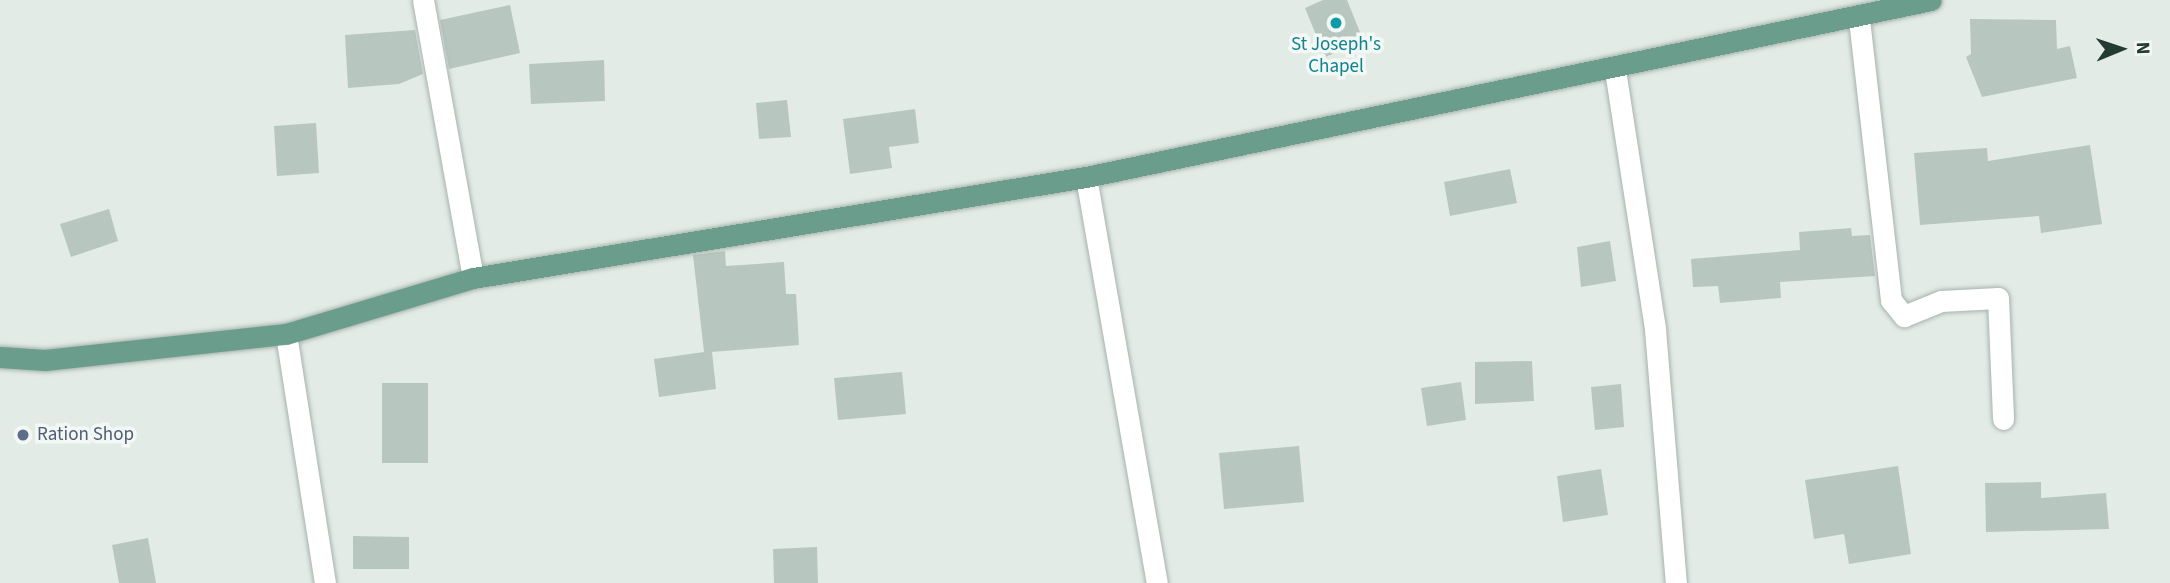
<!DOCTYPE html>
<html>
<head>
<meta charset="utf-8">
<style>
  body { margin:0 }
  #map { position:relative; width:2170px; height:583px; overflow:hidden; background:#e3ebe7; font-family:"Source Sans 3",sans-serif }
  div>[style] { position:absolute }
  .building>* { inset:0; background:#b8c6c0 }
  .roads { filter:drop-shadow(0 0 2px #a6b3ad) drop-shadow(0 0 2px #a6b3ad) }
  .minor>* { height:21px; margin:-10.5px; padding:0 10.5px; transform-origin:10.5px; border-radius:10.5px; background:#fff }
  .major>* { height:21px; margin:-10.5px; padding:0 10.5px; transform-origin:10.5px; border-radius:10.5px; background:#6b9d8d }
  .dots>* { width:19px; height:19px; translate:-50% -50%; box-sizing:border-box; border:4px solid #f3f8f5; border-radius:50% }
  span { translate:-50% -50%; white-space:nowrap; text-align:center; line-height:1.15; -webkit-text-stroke:7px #f3f8f5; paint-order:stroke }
  .culture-label { font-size:19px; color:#0d838f }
  .service-label { font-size:19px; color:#4e5e75 }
  .left { translate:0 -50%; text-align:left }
  .north { position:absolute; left:2086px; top:14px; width:70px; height:70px; -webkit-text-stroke:5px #f3f8f5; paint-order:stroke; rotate:88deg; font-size:19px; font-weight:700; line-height:28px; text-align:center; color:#243b33 }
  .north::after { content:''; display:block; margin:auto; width:24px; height:32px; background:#243b33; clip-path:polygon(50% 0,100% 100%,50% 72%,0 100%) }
</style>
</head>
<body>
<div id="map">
  <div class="building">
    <div style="clip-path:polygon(1323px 0,1347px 0,1364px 42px,1325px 57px,1305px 8px)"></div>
    <div style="clip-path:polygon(510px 5px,520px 53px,449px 69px,440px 20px)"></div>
    <div style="clip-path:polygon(1970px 19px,2056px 20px,2057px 49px,2070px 46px,2077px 78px,1982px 97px,1966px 57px,1971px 54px)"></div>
    <div style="clip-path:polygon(415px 30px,423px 74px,399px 84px,348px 88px,345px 35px)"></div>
    <div style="clip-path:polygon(604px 60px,605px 101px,531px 104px,529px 64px)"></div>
    <div style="clip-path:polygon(787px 100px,791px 137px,759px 139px,756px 103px)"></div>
    <div style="clip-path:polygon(915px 109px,919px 143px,889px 147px,892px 168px,850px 174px,843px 119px)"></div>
    <div style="clip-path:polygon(316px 123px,319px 173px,277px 176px,274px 126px)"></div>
    <div style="clip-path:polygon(2090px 145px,2102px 224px,2041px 233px,2039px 216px,1920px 225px,1914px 153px,1987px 148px,1988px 161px)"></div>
    <div style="clip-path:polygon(1510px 169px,1517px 203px,1450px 216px,1444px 182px)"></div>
    <div style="clip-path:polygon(109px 209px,118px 241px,71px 257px,60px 224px)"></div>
    <div style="clip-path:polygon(1851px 228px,1852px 236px,1870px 235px,1875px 276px,1780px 282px,1781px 298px,1720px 303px,1718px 286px,1693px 287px,1691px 259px,1800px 250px,1799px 232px)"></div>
    <div style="clip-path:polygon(1610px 241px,1616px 281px,1581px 287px,1577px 247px)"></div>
    <div style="clip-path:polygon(725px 251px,726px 266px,784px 262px,786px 294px,796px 294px,799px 345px,712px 352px,716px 389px,659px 397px,654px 359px,704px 352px,693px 255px)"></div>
    <div style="clip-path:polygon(1532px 361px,1534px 401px,1475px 404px,1475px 362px)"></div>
    <div style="clip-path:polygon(902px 372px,906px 414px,838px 420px,834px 378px)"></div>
    <div style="clip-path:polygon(1461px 382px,1466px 420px,1427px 426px,1421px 388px)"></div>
    <div style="clip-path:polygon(382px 383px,428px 383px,428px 463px,382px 463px)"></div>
    <div style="clip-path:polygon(1621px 384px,1624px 427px,1595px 430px,1591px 387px)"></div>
    <div style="clip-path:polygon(1299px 446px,1304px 502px,1224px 509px,1219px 453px)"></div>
    <div style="clip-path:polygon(1898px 466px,1911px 554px,1849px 564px,1844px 534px,1814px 539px,1805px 480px)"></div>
    <div style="clip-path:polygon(1601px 469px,1608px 515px,1563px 522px,1557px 476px)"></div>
    <div style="clip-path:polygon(2041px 482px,2041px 498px,2106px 493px,2109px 529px,1986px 532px,1985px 483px)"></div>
    <div style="clip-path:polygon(353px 536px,409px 537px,409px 569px,353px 569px)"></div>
    <div style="clip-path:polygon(148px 538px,156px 583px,119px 583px,112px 545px)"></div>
    <div style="clip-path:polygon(817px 547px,818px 583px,774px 583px,773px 549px)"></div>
  </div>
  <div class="roads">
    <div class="minor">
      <div style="left:423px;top:0;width:282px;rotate:79.8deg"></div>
      <div style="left:1859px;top:19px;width:283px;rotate:83.5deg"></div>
      <div style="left:1891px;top:300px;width:21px;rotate:51deg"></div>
      <div style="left:1904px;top:316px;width:40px;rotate:-22deg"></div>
      <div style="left:1941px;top:301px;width:57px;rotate:-3deg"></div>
      <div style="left:1998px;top:298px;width:121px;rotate:87.6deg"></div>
      <div style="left:1615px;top:70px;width:262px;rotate:81.2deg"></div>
      <div style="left:1655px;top:329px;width:255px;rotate:85.3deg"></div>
      <div style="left:1086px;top:177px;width:412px;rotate:80.1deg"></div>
      <div style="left:286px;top:334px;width:252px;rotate:81.1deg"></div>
    </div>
    <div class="major">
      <div style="left:0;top:357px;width:45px;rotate:3.8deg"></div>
      <div style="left:45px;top:360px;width:242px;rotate:-6.2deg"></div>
      <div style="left:286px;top:334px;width:195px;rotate:-16.7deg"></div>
      <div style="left:473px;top:278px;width:621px;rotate:-9.36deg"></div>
      <div style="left:1086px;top:177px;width:863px;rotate:-11.83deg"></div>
    </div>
  </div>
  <div class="dots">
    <div style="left:1336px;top:23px;background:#0f9aa8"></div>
    <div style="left:23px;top:435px;background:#5c6f8a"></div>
  </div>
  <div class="culture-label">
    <span style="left:1336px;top:56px">St Joseph's<br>Chapel</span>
  </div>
  <div class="service-label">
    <span class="left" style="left:37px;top:435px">Ration Shop</span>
  </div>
  <div class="north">N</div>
</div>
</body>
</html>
